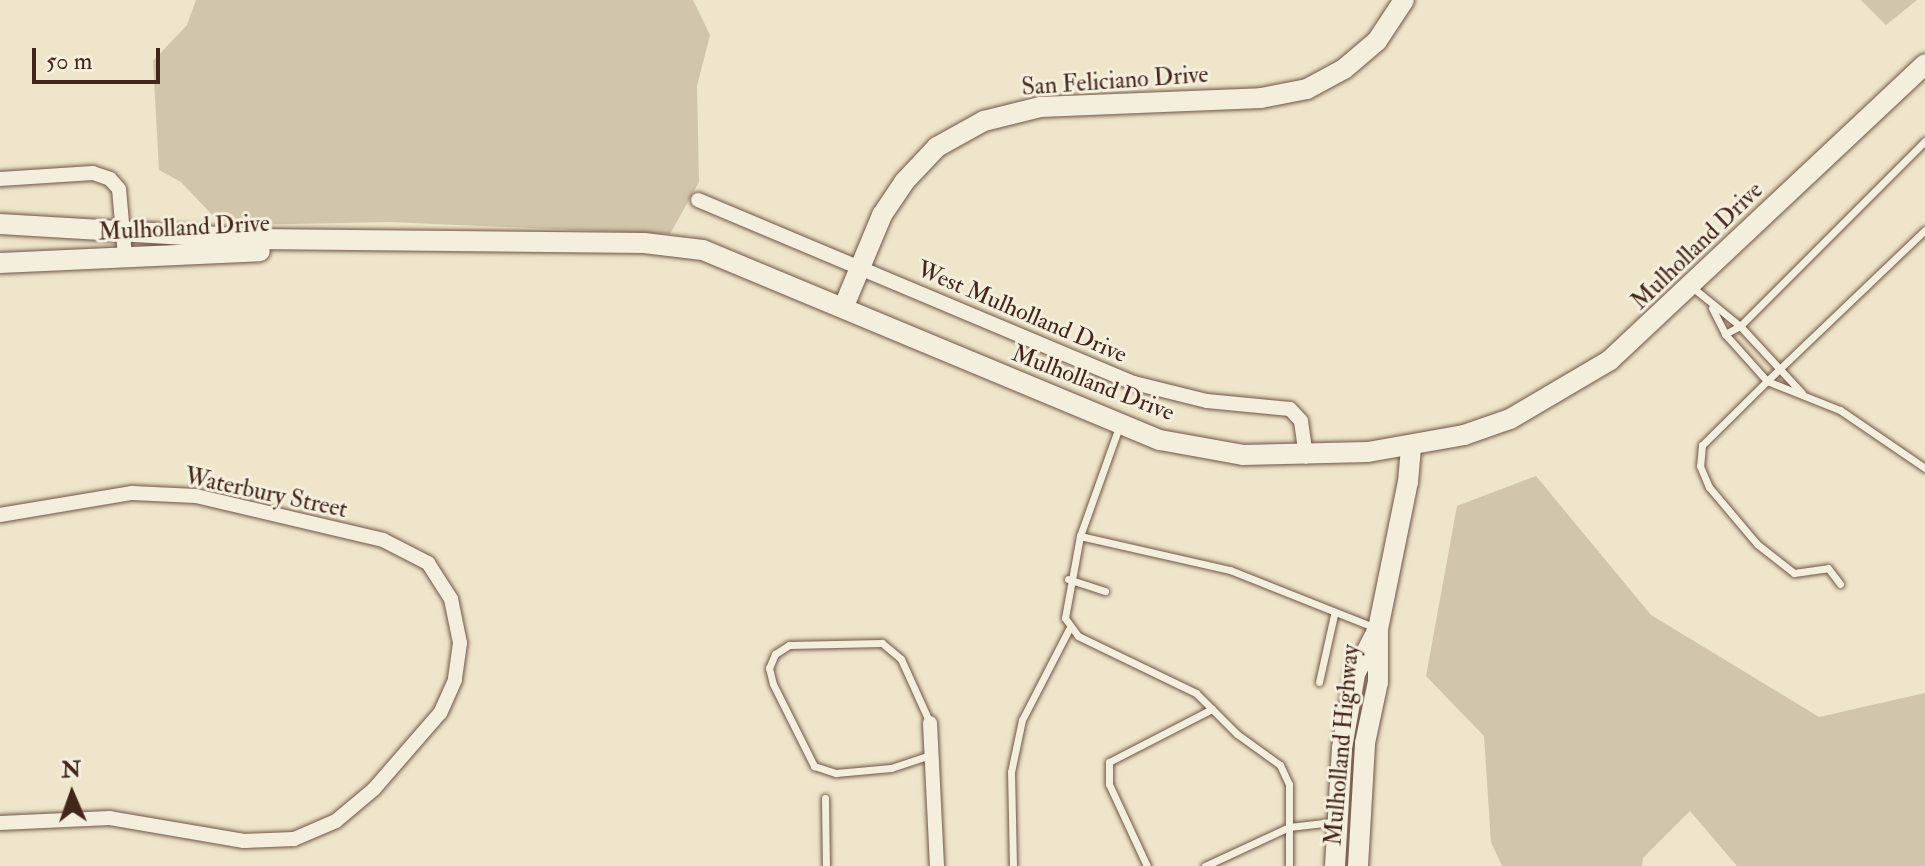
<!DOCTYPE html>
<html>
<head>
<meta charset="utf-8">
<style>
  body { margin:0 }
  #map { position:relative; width:1925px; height:866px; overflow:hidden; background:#eee5ca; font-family:"IM FELL Double Pica",serif }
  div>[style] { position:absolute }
  .green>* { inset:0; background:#d1c5ac }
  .roads { filter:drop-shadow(0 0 2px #6e5646) drop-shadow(0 0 2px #6e5646) }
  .lane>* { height:7px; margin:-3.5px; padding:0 3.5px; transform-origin:3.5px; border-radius:3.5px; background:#f4eedd }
  .street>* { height:14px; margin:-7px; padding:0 7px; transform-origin:7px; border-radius:7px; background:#f4eedd }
  .secondary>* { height:20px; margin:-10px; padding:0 10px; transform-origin:10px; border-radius:10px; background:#f4eedd }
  span { translate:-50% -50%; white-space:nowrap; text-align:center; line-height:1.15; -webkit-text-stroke:6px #f4eedd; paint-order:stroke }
  .street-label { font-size:24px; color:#43261a }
  .north { position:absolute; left:32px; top:754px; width:80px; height:80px; -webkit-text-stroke:6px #f4eedd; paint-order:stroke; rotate:358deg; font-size:22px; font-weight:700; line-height:32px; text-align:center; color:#43261a }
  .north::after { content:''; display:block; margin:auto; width:28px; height:36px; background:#43261a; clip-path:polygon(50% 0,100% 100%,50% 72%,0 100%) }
  .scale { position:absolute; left:32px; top:48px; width:128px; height:36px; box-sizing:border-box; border:4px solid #43261a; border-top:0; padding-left:10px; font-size:24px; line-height:28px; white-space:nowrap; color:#43261a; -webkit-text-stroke:6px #f4eedd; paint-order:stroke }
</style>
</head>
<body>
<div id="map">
  <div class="green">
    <div style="clip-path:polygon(196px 0,693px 0,710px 35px,697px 86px,699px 182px,670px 234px,389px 222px,246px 225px,216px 219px,181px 182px,159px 170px,153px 61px,187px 25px)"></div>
    <div style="clip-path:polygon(1861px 0,1917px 0,1886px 25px)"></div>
    <div style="clip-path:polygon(1536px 476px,1651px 615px,1819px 717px,1925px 693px,1925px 866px,1737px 866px,1690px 811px,1643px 858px,1642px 866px,1502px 866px,1491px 842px,1484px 736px,1426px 676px,1457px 506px)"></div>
  </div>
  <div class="roads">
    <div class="lane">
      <div style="left:1925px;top:230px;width:219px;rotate:136.3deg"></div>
      <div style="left:1767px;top:381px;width:79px;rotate:21.7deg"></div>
      <div style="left:1840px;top:410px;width:103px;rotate:34.3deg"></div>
      <div style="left:1692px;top:287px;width:62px;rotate:39.1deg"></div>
      <div style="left:1740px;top:326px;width:91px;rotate:47.2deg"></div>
      <div style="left:1712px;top:308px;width:29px;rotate:63deg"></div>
      <div style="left:1725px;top:334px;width:63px;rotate:48.2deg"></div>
      <div style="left:1767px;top:381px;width:91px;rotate:135.4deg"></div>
      <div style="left:1702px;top:445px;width:21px;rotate:95deg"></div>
      <div style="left:1700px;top:466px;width:23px;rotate:67deg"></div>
      <div style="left:1709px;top:487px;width:75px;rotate:49.9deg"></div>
      <div style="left:1757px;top:544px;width:47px;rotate:38.1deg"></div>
      <div style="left:1794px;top:573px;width:34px;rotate:-8deg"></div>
      <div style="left:1828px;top:568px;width:20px;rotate:53deg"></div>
      <div style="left:1725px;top:334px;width:17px;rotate:-28deg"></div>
      <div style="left:1740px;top:326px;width:262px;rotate:-45deg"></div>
      <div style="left:1119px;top:427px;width:116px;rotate:109.7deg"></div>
      <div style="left:1080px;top:536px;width:83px;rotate:100.4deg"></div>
      <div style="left:1065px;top:618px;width:22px;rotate:54deg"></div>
      <div style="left:1078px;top:636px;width:131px;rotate:25.8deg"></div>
      <div style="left:1196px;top:693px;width:58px;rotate:45deg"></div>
      <div style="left:1237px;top:734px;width:53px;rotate:35.8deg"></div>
      <div style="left:1280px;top:765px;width:21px;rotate:65deg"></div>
      <div style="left:1289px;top:784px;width:82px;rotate:90deg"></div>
      <div style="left:1080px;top:536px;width:154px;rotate:12.8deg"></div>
      <div style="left:1230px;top:570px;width:157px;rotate:21.7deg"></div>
      <div style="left:1068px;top:579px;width:39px;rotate:18deg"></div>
      <div style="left:1319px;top:682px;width:69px;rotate:-77.4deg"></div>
      <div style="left:930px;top:723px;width:70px;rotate:-114.4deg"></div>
      <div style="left:901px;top:659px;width:25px;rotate:-140deg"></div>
      <div style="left:882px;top:643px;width:93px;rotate:178.8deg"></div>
      <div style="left:789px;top:645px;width:17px;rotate:147deg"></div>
      <div style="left:775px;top:654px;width:15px;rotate:113deg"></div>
      <div style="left:769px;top:668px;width:16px;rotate:76deg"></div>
      <div style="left:773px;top:684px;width:92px;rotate:63.4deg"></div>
      <div style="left:814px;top:766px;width:23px;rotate:18deg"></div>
      <div style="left:836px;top:773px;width:55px;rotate:-5.2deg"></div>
      <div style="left:891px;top:768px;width:41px;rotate:-18.4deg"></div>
      <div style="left:825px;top:798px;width:68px;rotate:89.2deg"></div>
      <div style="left:1013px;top:866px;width:94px;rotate:-91.2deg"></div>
      <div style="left:1011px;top:772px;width:53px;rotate:-78.1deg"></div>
      <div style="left:1022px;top:720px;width:102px;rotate:-62.7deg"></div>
      <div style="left:1147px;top:866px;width:90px;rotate:-114.9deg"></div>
      <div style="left:1109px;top:784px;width:22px;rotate:-90deg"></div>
      <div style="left:1109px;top:762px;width:116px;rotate:-27.2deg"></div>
      <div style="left:1205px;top:866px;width:93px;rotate:-24.9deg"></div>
      <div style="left:1289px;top:827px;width:44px;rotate:-6.5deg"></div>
    </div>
    <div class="street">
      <div style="left:0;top:179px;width:93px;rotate:-3.7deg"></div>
      <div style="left:93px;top:173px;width:18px;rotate:19deg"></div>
      <div style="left:110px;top:179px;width:13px;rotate:48deg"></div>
      <div style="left:119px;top:189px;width:67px;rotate:84.9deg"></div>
      <div style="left:698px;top:200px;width:473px;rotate:22.8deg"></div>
      <div style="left:1134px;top:383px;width:75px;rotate:13.9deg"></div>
      <div style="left:1207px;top:401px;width:83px;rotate:5.5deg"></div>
      <div style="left:1290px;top:409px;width:16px;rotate:47deg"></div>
      <div style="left:1301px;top:421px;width:36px;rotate:82deg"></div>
      <div style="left:0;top:515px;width:134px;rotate:-9.5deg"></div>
      <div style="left:132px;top:493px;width:64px;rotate:2.7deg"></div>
      <div style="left:196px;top:496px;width:192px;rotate:13.2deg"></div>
      <div style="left:383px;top:540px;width:51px;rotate:27.1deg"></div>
      <div style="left:428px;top:563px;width:43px;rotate:57.4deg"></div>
      <div style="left:451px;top:599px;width:45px;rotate:78.4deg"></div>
      <div style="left:460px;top:643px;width:37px;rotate:98deg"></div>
      <div style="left:455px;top:680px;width:36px;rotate:114deg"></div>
      <div style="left:440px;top:713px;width:101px;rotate:131deg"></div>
      <div style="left:374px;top:789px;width:50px;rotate:139.9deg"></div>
      <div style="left:336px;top:821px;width:46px;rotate:156.8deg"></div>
      <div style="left:294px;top:839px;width:50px;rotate:177.7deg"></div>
      <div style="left:244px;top:841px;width:136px;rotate:-170.3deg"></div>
      <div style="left:110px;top:818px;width:110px;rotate:177.4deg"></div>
      <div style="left:930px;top:723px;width:143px;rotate:87.2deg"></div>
    </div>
    <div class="secondary">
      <div style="left:0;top:224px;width:253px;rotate:3.4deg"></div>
      <div style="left:253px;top:239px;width:391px;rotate:0.6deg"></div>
      <div style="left:644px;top:243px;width:59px;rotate:6.8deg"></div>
      <div style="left:703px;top:250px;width:495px;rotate:22.6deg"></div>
      <div style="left:1160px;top:440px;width:84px;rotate:10.2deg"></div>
      <div style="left:1243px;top:455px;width:125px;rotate:-1.4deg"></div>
      <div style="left:1368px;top:452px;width:97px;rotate:-10deg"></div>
      <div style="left:1464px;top:435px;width:49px;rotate:-19.2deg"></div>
      <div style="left:1510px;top:419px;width:116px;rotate:-30.5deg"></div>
      <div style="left:1610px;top:360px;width:432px;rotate:-43.2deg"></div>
      <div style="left:0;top:263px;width:260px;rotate:-2.6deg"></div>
      <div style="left:844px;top:306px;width:99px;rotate:-67.3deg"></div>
      <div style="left:882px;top:215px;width:40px;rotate:-56deg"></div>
      <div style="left:904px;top:182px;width:48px;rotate:-46.7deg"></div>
      <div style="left:937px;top:147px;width:54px;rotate:-29deg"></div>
      <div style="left:984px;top:121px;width:58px;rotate:-14deg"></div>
      <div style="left:1040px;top:107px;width:221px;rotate:-2.3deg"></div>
      <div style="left:1261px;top:98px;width:47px;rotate:-11.1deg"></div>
      <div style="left:1307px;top:89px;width:42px;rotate:-28.4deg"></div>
      <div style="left:1344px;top:69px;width:43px;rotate:-40.3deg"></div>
      <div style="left:1377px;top:41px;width:49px;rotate:-56.6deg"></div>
      <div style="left:1335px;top:866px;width:118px;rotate:-86.6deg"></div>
      <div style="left:1342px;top:748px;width:75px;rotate:-80deg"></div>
      <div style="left:1355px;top:674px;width:46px;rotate:-62.9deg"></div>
      <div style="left:1358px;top:866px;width:123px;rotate:-86.7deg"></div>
      <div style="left:1365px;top:743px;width:62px;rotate:-78deg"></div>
      <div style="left:1378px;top:682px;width:53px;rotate:-90deg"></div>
      <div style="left:1378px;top:629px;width:150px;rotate:-78.5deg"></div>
      <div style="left:1408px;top:482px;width:36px;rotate:-85deg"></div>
    </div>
  </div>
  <div class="street-label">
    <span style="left:1115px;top:81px;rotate:-4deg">San Feliciano Drive</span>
    <span style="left:184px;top:228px;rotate:-3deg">Mulholland Drive</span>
    <span style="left:1697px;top:246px;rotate:-44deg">Mulholland Drive</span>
    <span style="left:1022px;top:312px;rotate:23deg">West Mulholland Drive</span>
    <span style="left:1093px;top:383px;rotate:21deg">Mulholland Drive</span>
    <span style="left:266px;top:493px;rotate:12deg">Waterbury Street</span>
    <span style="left:1342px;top:745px;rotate:-85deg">Mulholland Highway</span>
  </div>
  <div class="north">N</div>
  <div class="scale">50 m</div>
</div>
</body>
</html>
